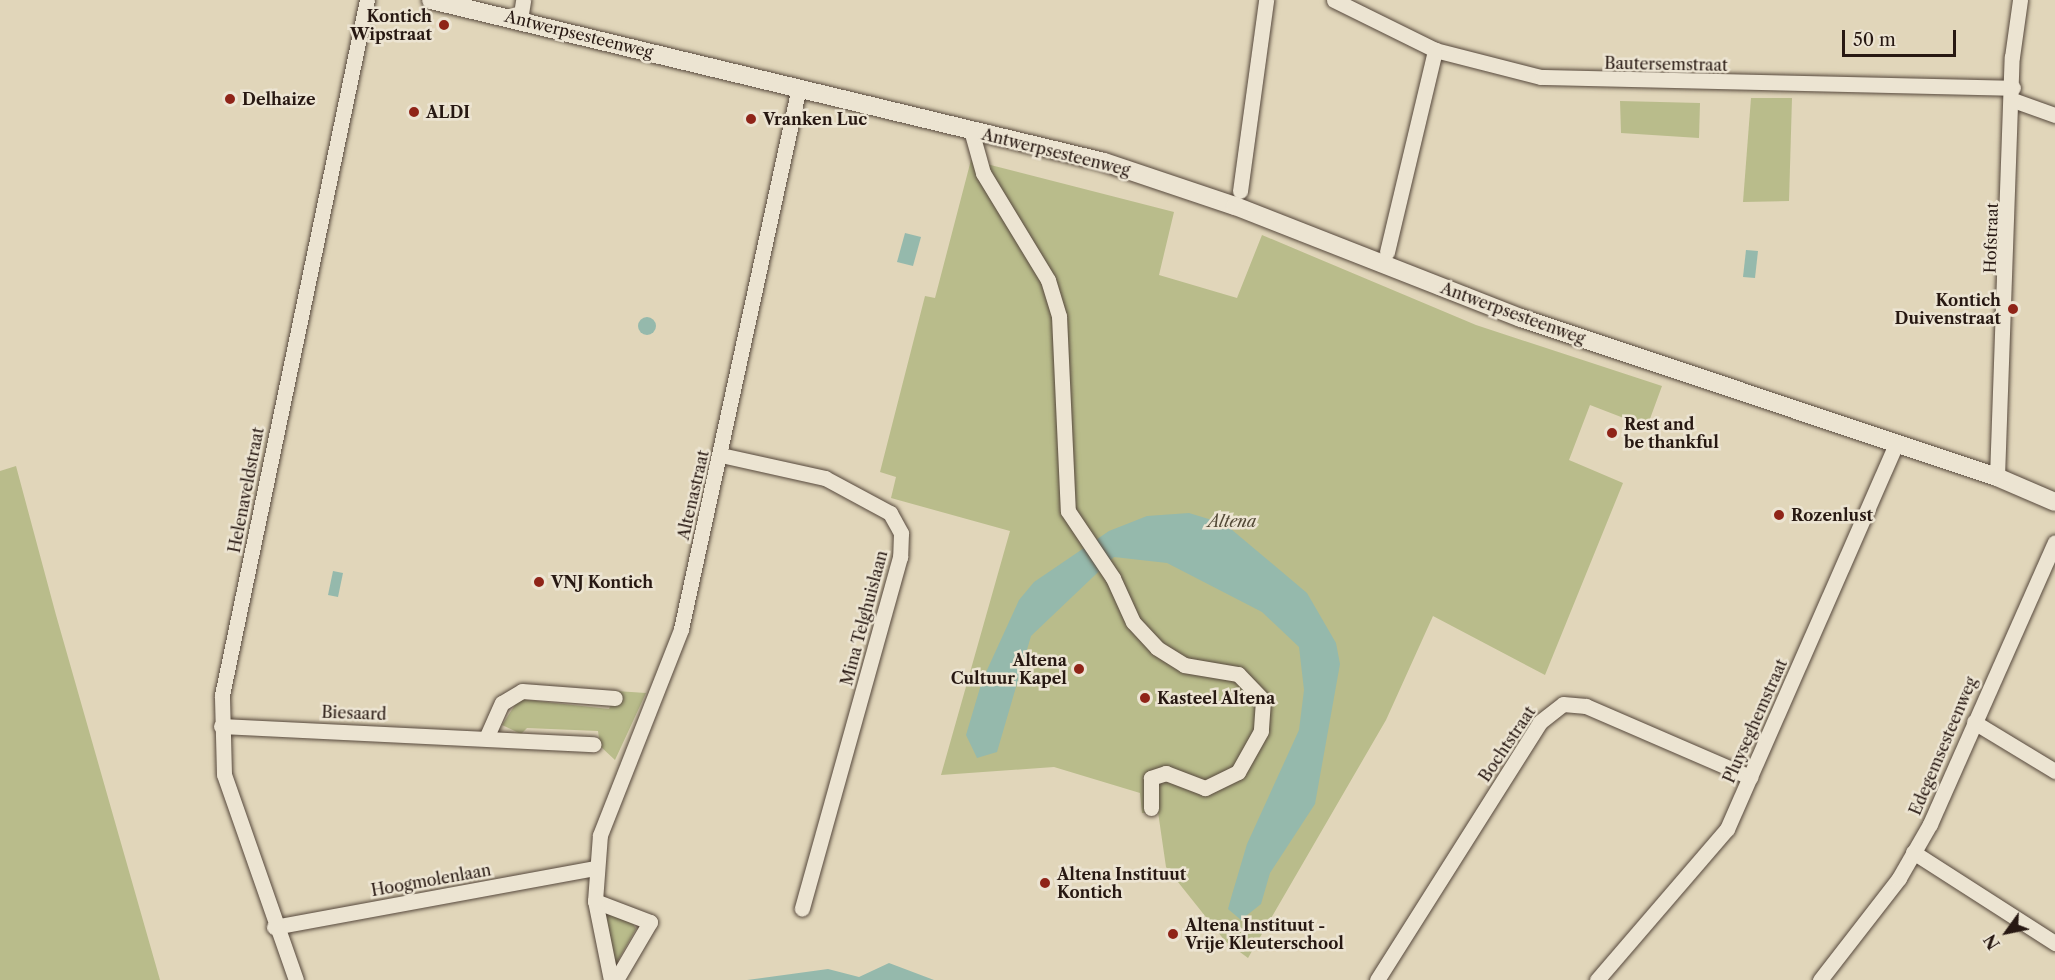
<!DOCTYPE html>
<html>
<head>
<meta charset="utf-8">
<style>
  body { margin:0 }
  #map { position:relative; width:2055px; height:980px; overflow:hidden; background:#e1d6ba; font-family:"Libre Caslon Text",serif }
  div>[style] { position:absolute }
  .green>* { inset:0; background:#b9bc8b }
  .water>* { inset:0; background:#95b9ac }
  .round { border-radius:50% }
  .roads { filter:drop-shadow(0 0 2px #56483c) drop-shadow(0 0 2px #56483c) }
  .minor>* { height:15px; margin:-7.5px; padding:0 7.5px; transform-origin:7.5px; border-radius:7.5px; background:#ece4d2 }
  .tertiary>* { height:18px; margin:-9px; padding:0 9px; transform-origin:9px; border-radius:9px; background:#ece4d2 }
  .dots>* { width:16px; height:16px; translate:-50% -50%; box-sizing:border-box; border:3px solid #ece4d2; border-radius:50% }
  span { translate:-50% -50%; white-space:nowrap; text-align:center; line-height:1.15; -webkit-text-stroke:5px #ece4d2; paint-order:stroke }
  .poi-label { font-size:16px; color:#271812; font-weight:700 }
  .right { translate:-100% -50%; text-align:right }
  .left { translate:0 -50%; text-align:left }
  .street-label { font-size:16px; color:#271812 }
  .park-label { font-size:16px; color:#534936; font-style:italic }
  .north { position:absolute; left:1977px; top:902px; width:60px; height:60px; -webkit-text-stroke:4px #ece4d2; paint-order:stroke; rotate:237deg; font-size:16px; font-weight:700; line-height:24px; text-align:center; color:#271812 }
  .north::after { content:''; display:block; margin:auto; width:21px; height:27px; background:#271812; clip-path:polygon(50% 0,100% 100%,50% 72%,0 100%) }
  .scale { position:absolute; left:1842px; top:30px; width:114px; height:27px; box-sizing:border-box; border:3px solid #271812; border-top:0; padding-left:8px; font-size:18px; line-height:21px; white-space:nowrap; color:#271812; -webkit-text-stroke:4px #ece4d2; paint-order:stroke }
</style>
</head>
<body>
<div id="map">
  <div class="green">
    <div style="clip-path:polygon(1751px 98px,1792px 98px,1789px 201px,1743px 202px)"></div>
    <div style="clip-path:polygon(1620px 101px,1700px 103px,1699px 138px,1621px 133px)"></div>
    <div style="clip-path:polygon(971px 160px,1174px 212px,1159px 275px,1237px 298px,1262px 235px,1476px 325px,1662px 386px,1647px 427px,1590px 405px,1569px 460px,1623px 483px,1545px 675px,1433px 616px,1386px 720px,1248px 958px,1225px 941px,1166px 867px,1158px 812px,1142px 813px,1140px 793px,1054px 767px,941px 775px,1010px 531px,891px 498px,896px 477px,880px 472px,925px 296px,935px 298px)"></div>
    <div style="clip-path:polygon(16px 466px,56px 615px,160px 980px,0 980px,0 471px)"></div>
    <div style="clip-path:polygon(616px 691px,646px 693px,615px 760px,600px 746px,598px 731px,527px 728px,521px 734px,502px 725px,519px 699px,609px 709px)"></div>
    <div style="clip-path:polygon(605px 913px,632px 922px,636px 929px,616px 964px)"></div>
  </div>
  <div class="water">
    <div style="clip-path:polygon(905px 233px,921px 237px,913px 266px,897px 262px)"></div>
    <div style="clip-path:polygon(1746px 250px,1758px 251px,1755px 278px,1743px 277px)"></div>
    <div class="round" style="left:638px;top:317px;width:18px;height:18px"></div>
    <div style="clip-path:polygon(1189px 513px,1225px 524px,1307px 593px,1336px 643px,1340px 664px,1315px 804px,1270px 873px,1261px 904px,1241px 920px,1228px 909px,1231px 898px,1247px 844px,1299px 730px,1304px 690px,1299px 647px,1262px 612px,1167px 563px,1114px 557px,1031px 636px,997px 752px,977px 758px,966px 735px,982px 681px,1019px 600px,1034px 582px,1109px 531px,1147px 516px)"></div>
    <div style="clip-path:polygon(333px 571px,343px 573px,338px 597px,328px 595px)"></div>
    <div style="clip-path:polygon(889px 963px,934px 980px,747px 980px,828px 969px,859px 977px)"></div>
  </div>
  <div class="roads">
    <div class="minor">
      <div style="left:1334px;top:0;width:113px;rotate:26.3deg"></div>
      <div style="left:1435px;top:50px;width:109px;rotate:14.3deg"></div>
      <div style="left:1541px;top:77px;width:472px;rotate:1.3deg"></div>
      <div style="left:520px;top:20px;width:20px;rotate:-81deg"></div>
      <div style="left:2013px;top:100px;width:45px;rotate:19.7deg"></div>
      <div style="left:971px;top:130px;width:45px;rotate:74.4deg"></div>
      <div style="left:983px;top:173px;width:125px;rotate:58.7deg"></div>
      <div style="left:1048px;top:280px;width:38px;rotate:73deg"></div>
      <div style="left:1059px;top:316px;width:195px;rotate:87.4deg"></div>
      <div style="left:1068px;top:511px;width:81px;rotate:56.1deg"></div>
      <div style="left:1113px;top:578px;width:48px;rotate:65.6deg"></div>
      <div style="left:1133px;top:622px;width:35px;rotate:47deg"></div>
      <div style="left:1157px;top:648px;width:32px;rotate:32deg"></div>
      <div style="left:1184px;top:665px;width:55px;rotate:9.5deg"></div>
      <div style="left:1238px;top:674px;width:36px;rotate:46deg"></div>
      <div style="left:1263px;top:700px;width:31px;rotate:94deg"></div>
      <div style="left:1261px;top:731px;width:47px;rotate:119.3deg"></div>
      <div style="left:1238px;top:772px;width:37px;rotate:154deg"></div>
      <div style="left:1205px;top:788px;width:42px;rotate:-159deg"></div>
      <div style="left:1166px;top:773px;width:16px;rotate:162deg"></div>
      <div style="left:1151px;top:778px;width:30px;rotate:90deg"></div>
      <div style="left:1240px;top:191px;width:193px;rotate:-82.2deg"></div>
      <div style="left:1387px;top:252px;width:208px;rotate:-76.6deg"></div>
      <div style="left:721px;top:455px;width:107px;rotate:12.5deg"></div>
      <div style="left:825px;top:478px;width:74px;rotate:28.3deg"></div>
      <div style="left:890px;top:513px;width:23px;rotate:61deg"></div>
      <div style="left:901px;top:533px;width:24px;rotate:92deg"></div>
      <div style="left:900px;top:557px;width:365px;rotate:105.6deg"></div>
      <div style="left:1997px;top:477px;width:420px;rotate:-88deg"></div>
      <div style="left:2012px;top:57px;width:58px;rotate:-82deg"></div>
      <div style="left:1974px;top:722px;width:95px;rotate:31.2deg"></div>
      <div style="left:221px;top:726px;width:373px;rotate:2.8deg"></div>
      <div style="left:487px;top:736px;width:36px;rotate:-66deg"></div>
      <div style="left:502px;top:703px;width:23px;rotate:-31deg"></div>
      <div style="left:522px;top:691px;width:93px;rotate:4.3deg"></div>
      <div style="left:1913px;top:852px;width:169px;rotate:32.7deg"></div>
      <div style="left:595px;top:901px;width:59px;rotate:20.9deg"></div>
      <div style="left:650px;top:922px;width:67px;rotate:120.4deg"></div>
      <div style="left:274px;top:927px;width:325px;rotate:-10.4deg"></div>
      <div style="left:296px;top:980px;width:218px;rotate:-109.3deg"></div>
      <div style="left:224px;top:774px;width:79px;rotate:-91.5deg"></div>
      <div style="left:222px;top:695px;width:710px;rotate:-78.22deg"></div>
      <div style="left:611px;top:980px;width:81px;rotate:-101.4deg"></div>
      <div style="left:595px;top:901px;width:66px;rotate:-85.7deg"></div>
      <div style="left:600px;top:835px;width:221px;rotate:-68.5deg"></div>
      <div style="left:681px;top:629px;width:555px;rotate:-77.72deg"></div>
      <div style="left:1377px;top:980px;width:305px;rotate:-57.7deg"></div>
      <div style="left:1540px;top:722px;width:29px;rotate:-38deg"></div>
      <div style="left:1563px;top:704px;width:23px;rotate:5deg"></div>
      <div style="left:1586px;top:706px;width:179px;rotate:23.4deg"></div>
      <div style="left:1597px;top:980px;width:199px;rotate:-49.3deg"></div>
      <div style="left:1727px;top:829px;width:420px;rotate:-66.3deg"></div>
      <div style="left:1820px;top:980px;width:129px;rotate:-52.2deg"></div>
      <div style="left:1899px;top:878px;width:62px;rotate:-60.1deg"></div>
      <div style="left:1930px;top:824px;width:308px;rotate:-66.1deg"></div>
    </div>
    <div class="tertiary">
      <div style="left:431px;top:0;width:692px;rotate:13.53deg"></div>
      <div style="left:1104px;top:162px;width:138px;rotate:18.6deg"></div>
      <div style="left:1235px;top:206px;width:307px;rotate:21.4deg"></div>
      <div style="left:1521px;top:318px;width:502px;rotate:18.47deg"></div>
      <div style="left:1997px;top:477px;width:63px;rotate:23.3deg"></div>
    </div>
  </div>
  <div class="dots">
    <div style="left:444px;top:25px;background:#8f2418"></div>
    <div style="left:230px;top:99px;background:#8f2418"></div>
    <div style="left:414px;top:112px;background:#8f2418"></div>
    <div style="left:751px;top:119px;background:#8f2418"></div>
    <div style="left:2013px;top:309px;background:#8f2418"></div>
    <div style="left:1612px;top:433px;background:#8f2418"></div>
    <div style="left:1779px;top:515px;background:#8f2418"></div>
    <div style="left:539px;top:582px;background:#8f2418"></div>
    <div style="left:1079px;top:669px;background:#8f2418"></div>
    <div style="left:1145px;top:698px;background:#8f2418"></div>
    <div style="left:1045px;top:883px;background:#8f2418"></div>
    <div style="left:1173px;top:934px;background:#8f2418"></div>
  </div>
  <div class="poi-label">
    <span class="right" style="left:432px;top:25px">Kontich<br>Wipstraat</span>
    <span class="left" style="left:242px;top:99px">Delhaize</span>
    <span class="left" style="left:426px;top:112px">ALDI</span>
    <span class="left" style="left:763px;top:119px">Vranken Luc</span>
    <span class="right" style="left:2001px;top:309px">Kontich<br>Duivenstraat</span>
    <span class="left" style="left:1624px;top:433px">Rest and<br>be thankful</span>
    <span class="left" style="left:1791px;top:515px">Rozenlust</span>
    <span class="left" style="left:551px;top:582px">VNJ Kontich</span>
    <span class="right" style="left:1067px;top:669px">Altena<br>Cultuur Kapel</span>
    <span class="left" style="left:1157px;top:698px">Kasteel Altena</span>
    <span class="left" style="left:1057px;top:883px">Altena Instituut<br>Kontich</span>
    <span class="left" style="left:1185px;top:934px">Altena Instituut -<br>Vrije Kleuterschool</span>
  </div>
  <div class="street-label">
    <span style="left:579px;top:34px;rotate:14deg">Antwerpsesteenweg</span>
    <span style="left:1666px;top:64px;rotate:1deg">Bautersemstraat</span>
    <span style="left:1056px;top:152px;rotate:14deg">Antwerpsesteenweg</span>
    <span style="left:1991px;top:238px;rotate:-88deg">Hofstraat</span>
    <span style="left:1513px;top:313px;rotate:20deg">Antwerpsesteenweg</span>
    <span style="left:246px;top:490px;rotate:-79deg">Helenaveldstraat</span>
    <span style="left:693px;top:495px;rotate:-77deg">Altenastraat</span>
    <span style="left:864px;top:618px;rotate:-75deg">Mina Telghuislaan</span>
    <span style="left:354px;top:713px;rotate:2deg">Biesaard</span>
    <span style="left:1755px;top:721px;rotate:-66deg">Pluyseghemstraat</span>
    <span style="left:1507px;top:744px;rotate:-56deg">Bochtstraat</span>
    <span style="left:1943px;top:746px;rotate:-67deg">Edegemsesteenweg</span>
    <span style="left:431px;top:880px;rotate:-10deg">Hoogmolenlaan</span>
  </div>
  <div class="park-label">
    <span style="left:1232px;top:521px">Altena</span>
  </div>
  <div class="north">N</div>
  <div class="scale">50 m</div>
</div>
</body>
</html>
